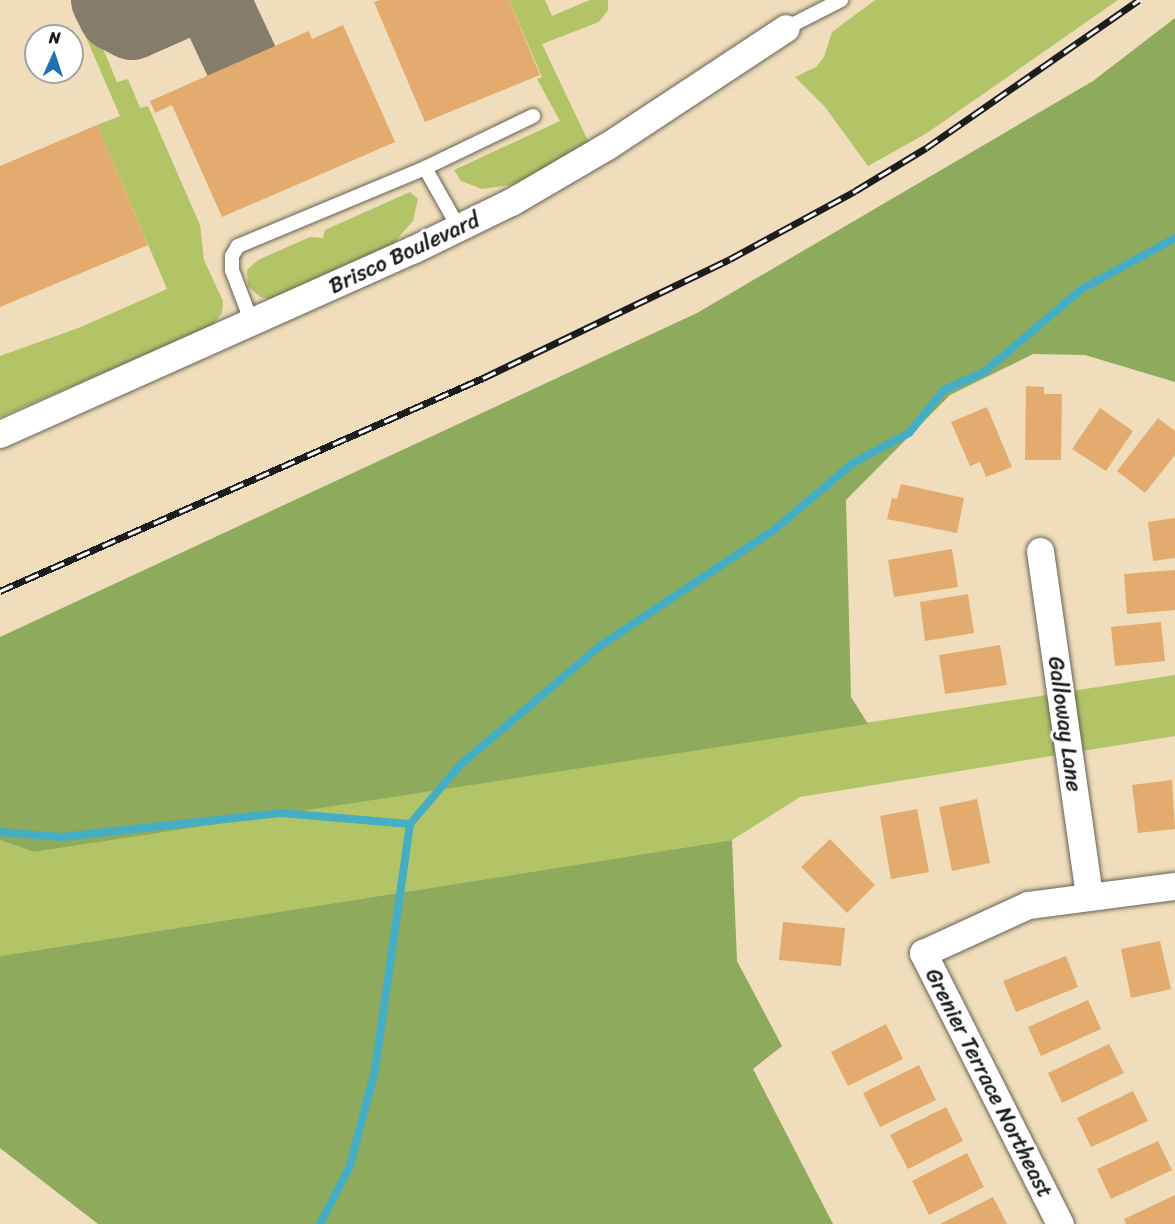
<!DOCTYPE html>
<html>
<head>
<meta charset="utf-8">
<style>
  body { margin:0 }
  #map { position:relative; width:1175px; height:1224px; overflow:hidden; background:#efddbb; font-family:Sriracha,sans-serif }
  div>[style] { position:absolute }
  .green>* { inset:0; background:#b3c467 }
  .forest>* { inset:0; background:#8eaa5c }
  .stream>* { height:8px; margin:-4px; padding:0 4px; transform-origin:4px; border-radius:4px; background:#45adc4 }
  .taxiway>* { height:74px; margin:-37px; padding:0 37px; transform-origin:37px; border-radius:37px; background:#867c6c }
  .building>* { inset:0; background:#e4ab6f }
  .roads { filter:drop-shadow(0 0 2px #666054) drop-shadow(0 0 2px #666054) }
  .lane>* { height:14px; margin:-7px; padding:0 7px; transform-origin:7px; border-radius:7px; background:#fff }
  .street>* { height:27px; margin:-13.5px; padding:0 13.5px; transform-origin:13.5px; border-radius:13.5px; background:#fff }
  .rail>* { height:7px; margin-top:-3.5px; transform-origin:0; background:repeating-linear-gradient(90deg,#fff 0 14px,#1c1c1c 0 28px); box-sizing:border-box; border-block:2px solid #1c1c1c }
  span { translate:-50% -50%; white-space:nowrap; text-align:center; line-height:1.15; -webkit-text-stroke:6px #fff; paint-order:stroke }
  .street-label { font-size:22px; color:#1c1c1c }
  .north { position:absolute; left:24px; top:24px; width:60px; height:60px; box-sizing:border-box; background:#fff; border:2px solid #a4a4a4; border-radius:50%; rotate:3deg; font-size:16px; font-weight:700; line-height:24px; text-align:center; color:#1c1c1c }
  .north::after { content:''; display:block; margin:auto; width:21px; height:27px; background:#1f6fb2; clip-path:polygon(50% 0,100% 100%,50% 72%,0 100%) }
</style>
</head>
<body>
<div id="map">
  <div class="green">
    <div style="clip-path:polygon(509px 0,545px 0,552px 16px,590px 0,608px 0,608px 10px,599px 22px,542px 44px,589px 143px,518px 184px,482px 189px,461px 181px,454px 170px,560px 121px,537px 79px,542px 77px)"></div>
    <div style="clip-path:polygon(875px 0,1118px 0,927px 133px,868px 166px,825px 107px,795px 77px,816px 67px,824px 57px,832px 32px)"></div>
    <div style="clip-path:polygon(93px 25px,117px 82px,128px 79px,140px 108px,148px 106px,200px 225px,204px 260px,223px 301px,222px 313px,212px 326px,0 417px,0 356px,81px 327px,167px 289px,97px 125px,120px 116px,85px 35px)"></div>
    <div style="clip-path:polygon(410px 192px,418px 199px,413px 221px,390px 247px,273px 299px,260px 297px,248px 286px,247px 270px,258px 260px,310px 237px,323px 238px,325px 230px)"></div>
    <div style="clip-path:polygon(1175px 675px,1175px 736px,800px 797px,732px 840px,0 956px,0 840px,34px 852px)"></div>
  </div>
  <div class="forest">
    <div style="clip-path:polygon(1175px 18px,1175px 382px,1085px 355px,1033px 354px,950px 395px,846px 500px,851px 697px,868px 724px,34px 852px,0 840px,0 637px,697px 313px,1093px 81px)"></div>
    <div style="clip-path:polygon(732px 840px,737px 961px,782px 1046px,753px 1069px,833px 1224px,98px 1224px,0 1148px,0 956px)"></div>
  </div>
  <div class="stream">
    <div style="left:0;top:832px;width:61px;rotate:4.7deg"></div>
    <div style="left:61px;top:837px;width:221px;rotate:-6.2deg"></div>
    <div style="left:281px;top:813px;width:129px;rotate:4.9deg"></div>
    <div style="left:320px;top:1224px;width:65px;rotate:-62.7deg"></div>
    <div style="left:350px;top:1166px;width:99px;rotate:-75.4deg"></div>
    <div style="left:375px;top:1070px;width:248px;rotate:-81.9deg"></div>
    <div style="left:410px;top:824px;width:77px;rotate:-49.7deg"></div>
    <div style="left:460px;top:765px;width:184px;rotate:-40.4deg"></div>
    <div style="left:600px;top:646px;width:209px;rotate:-33.7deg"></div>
    <div style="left:774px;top:530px;width:104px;rotate:-40.3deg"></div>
    <div style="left:853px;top:463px;width:64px;rotate:-28.2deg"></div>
    <div style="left:909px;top:433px;width:55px;rotate:-50.9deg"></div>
    <div style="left:944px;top:390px;width:44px;rotate:-24.2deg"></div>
    <div style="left:984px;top:372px;width:128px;rotate:-40.3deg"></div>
    <div style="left:1082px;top:289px;width:106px;rotate:-28.7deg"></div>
  </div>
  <div class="taxiway">
    <div style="left:108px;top:0;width:16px;rotate:63deg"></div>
    <div style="left:115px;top:14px;width:19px;rotate:28deg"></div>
    <div style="left:132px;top:23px;width:57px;rotate:-23.9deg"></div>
    <div style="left:213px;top:0;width:66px;rotate:65deg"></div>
  </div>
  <div class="building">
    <div style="clip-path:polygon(380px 0,509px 0,540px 75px,425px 122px,374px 2px)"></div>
    <div style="clip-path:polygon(343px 25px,395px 142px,222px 217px,172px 105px,155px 113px,150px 101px,309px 31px,312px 39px)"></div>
    <div style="clip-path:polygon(97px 125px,148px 245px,0 307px,0 166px)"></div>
    <div style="clip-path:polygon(1026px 386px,1044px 387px,1044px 394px,1062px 394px,1061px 460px,1025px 460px)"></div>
    <div style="clip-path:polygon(987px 407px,1012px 467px,986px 477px,980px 462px,970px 466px,951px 422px)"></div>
    <div style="clip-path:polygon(1100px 408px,1133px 431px,1106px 471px,1072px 449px)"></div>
    <div style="clip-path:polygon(1158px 418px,1175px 431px,1175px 455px,1145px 493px,1117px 471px)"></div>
    <div style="clip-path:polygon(901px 484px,964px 498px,957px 533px,887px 519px,892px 498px,897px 499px)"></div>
    <div style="clip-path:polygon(1175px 518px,1175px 558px,1153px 561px,1148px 522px)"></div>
    <div style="clip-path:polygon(952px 549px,958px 587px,894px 597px,888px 560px)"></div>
    <div style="clip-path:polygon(1175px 570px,1175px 610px,1127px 614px,1124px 574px)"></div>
    <div style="clip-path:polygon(968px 594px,974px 633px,925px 641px,920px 602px)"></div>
    <div style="clip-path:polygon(1161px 622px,1165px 661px,1115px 666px,1111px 627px)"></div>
    <div style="clip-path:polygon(1000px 645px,1007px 685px,945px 694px,939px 655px)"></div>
    <div style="clip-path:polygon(1172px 780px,1175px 829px,1138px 833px,1132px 785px)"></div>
    <div style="clip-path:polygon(977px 799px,990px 863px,952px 871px,939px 807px)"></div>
    <div style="clip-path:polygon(917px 809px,929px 872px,891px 879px,880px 816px)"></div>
    <div style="clip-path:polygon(830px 839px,875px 885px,847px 913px,801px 867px)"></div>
    <div style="clip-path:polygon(783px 922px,845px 928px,841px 966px,779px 960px)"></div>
    <div style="clip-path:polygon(1160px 941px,1171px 989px,1131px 998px,1121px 949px)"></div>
    <div style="clip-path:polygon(1066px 956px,1078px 987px,1016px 1012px,1003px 981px)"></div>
    <div style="clip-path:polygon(1088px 1000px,1101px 1029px,1041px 1056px,1028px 1027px)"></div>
    <div style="clip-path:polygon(886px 1024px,903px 1059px,848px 1086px,831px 1052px)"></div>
    <div style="clip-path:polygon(1109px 1044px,1124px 1073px,1062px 1103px,1048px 1073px)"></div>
    <div style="clip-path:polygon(919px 1065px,936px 1100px,880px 1127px,863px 1093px)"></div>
    <div style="clip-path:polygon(1133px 1091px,1148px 1121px,1091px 1147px,1077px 1118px)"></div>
    <div style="clip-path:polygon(946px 1107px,963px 1141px,908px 1169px,890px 1135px)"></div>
    <div style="clip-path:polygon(1158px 1141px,1172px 1170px,1111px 1199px,1097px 1169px)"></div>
    <div style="clip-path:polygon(967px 1153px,984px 1187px,929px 1215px,912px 1181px)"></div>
    <div style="clip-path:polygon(1175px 1195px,1175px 1224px,1126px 1224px,1124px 1219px)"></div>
    <div style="clip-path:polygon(993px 1197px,1007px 1224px,940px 1224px)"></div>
  </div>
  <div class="roads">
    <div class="lane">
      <div style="left:786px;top:28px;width:62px;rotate:-27deg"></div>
      <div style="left:425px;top:168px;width:69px;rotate:60.5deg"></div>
      <div style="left:252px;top:323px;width:57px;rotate:-110.7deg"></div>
      <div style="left:232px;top:270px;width:14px;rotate:-90deg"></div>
      <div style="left:232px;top:256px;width:12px;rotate:-59deg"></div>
      <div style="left:238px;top:246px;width:203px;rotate:-22.6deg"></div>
      <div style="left:425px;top:168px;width:120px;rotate:-25.7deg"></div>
    </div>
    <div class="street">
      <div style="left:0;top:434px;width:451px;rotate:-24.1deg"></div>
      <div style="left:412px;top:250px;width:110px;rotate:-25.9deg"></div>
      <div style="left:511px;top:202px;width:111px;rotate:-30.3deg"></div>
      <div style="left:607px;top:146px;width:214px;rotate:-33.4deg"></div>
      <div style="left:1040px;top:551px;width:349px;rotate:81.9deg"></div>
      <div style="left:1060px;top:1224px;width:304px;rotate:-116.8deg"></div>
      <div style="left:923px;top:953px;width:115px;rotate:-24.6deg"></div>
      <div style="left:1028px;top:905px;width:148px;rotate:-7.4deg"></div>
    </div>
  </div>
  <div class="rail">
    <div style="left:0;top:591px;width:528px;rotate:-23.8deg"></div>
    <div style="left:483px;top:378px;width:274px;rotate:-25.7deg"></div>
    <div style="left:730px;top:259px;width:142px;rotate:-28.5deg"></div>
    <div style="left:855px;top:191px;width:83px;rotate:-31.2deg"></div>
    <div style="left:926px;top:148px;width:259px;rotate:-34.8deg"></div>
  </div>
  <div class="street-label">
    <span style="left:404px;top:253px;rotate:-25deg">Brisco Boulevard</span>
    <span style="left:1065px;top:724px;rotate:82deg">Galloway Lane</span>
    <span style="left:989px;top:1083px;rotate:63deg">Grenier Terrace Northeast</span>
  </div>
  <div class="north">N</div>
</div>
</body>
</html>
